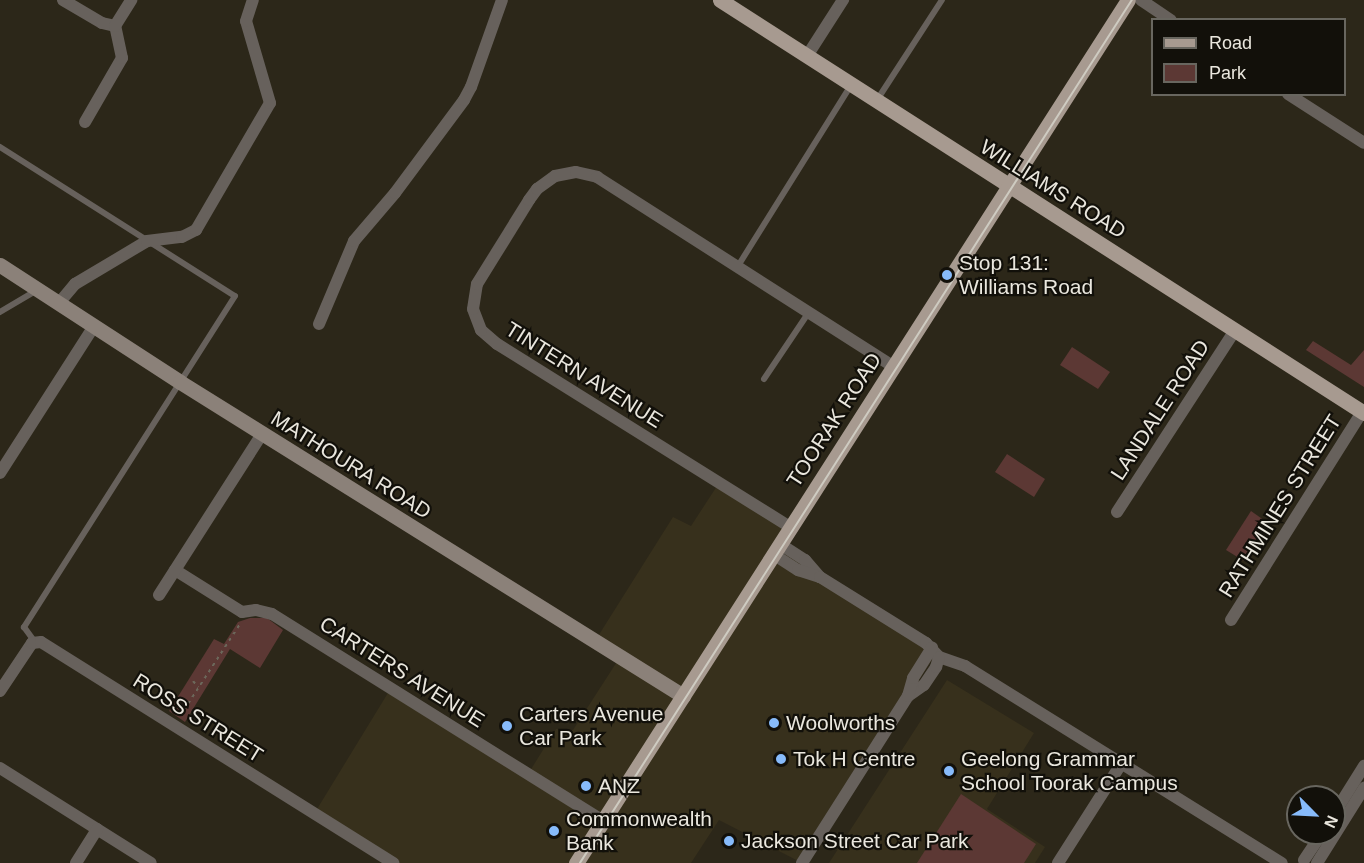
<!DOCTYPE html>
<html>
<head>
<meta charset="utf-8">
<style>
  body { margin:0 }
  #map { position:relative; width:1364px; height:863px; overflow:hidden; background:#2c2719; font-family:Arial,sans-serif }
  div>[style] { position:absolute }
  .built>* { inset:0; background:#37301c }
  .green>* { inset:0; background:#5c3834 }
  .path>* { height:2px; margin-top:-1px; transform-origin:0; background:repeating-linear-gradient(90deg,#6c685b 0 3px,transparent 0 7.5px) }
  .lane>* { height:6px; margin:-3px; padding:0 3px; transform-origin:3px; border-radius:3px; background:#67615c }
  .street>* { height:12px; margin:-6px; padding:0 6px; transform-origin:6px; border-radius:6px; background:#67615c }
  .secondary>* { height:15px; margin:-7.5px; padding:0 7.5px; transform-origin:7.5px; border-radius:7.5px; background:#8b8179 }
  .primary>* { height:15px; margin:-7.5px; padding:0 7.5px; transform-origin:7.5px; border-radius:7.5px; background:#a79a90 }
  .tram>* { height:1.5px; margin:-0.75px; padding:0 0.75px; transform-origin:0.75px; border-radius:0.75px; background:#cecbc1 }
  .dots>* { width:16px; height:16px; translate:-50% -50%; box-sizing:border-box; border:3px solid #12100a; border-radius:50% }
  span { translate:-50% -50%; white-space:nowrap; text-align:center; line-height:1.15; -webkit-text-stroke:4.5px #12100a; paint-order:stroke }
  .street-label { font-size:21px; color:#eae7de }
  .poi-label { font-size:21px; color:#eae7de }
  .left { translate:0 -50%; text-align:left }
  .legend { position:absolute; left:1151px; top:18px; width:195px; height:78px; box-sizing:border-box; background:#12100a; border:2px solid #68665f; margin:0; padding:8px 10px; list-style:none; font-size:18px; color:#eae7de }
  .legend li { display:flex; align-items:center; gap:12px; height:30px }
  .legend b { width:30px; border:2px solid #68665f }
  .north { position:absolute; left:1286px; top:785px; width:60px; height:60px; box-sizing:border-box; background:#12100a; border:2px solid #68665f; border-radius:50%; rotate:114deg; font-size:16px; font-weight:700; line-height:24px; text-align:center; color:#eae7de }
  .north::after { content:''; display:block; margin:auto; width:21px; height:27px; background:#87bbfb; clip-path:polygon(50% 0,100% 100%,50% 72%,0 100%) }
</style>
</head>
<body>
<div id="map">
  <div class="built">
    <div style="clip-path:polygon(719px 483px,790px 527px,780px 543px,937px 652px,802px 863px,719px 820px,691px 863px,393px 863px,314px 814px,391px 688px,528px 774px,556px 729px,573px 730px,620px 657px,595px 641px,673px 517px,691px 526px)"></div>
    <div style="clip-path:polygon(947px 680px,1034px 733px,987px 809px,1045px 847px,1035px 863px,829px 863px)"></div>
  </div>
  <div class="green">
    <div style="clip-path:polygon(1313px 341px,1351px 365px,1364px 350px,1364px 387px,1306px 350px)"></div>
    <div style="clip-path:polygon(1072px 347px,1110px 372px,1098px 389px,1060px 365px)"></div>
    <div style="clip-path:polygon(1007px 454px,1045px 479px,1034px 497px,995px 472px)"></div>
    <div style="clip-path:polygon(1251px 511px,1268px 523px,1244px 561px,1226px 550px)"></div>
    <div style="clip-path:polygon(250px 618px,267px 618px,283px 630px,260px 668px,230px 649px,185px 722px,169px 711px,214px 639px,224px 644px,238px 622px)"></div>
    <div style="clip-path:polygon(961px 794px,1036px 844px,1024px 863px,917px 863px)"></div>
  </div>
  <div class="path">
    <div style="left:193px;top:681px;width:8px;rotate:50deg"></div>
    <div style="left:180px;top:716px;width:110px;rotate:-56.9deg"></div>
  </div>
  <div class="lane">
    <div style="left:877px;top:100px;width:119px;rotate:-57deg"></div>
    <div style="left:0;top:147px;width:278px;rotate:32.4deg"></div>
    <div style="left:235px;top:296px;width:393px;rotate:122.5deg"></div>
    <div style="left:24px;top:627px;width:17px;rotate:54deg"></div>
    <div style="left:738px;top:266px;width:213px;rotate:-58deg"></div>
    <div style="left:0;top:312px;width:43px;rotate:-30.7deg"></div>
    <div style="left:764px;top:379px;width:81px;rotate:-56.1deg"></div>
  </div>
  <div class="street">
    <div style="left:63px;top:0;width:45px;rotate:30.5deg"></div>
    <div style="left:102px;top:23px;width:13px;rotate:13deg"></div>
    <div style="left:1141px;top:0;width:36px;rotate:34deg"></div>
    <div style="left:807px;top:56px;width:67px;rotate:-57.3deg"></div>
    <div style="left:1288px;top:94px;width:90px;rotate:32.8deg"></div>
    <div style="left:85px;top:122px;width:74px;rotate:-60deg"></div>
    <div style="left:122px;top:58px;width:33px;rotate:-102deg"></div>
    <div style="left:115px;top:26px;width:31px;rotate:-58deg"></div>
    <div style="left:59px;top:303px;width:25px;rotate:-50deg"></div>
    <div style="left:75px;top:284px;width:84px;rotate:-30.8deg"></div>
    <div style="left:147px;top:241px;width:35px;rotate:-7deg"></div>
    <div style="left:182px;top:237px;width:16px;rotate:-27deg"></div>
    <div style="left:196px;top:230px;width:147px;rotate:-59.8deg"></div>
    <div style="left:270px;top:103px;width:85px;rotate:-106.3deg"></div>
    <div style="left:246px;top:21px;width:22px;rotate:-72deg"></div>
    <div style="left:319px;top:324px;width:90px;rotate:-67.1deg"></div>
    <div style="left:354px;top:241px;width:63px;rotate:-49.5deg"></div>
    <div style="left:395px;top:193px;width:116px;rotate:-53.4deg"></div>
    <div style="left:464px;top:100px;width:15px;rotate:-62deg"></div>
    <div style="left:471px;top:87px;width:92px;rotate:-70.4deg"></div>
    <div style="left:0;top:473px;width:174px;rotate:-57.4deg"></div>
    <div style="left:1117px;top:512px;width:217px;rotate:-57deg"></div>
    <div style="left:790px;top:527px;width:345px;rotate:-148deg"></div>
    <div style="left:497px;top:344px;width:21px;rotate:-139deg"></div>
    <div style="left:481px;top:330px;width:22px;rotate:-111deg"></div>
    <div style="left:473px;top:309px;width:25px;rotate:-81deg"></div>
    <div style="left:477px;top:284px;width:99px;rotate:-58.2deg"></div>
    <div style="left:529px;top:200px;width:14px;rotate:-54deg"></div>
    <div style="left:537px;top:189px;width:22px;rotate:-36deg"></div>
    <div style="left:555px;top:176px;width:21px;rotate:-11deg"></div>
    <div style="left:576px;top:172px;width:22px;rotate:13deg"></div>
    <div style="left:597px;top:177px;width:351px;rotate:32.6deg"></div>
    <div style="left:780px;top:544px;width:30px;rotate:33deg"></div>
    <div style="left:805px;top:560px;width:23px;rotate:49deg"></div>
    <div style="left:773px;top:554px;width:30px;rotate:33deg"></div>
    <div style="left:798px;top:570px;width:23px;rotate:18deg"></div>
    <div style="left:820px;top:577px;width:125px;rotate:31.9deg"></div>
    <div style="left:926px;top:643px;width:19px;rotate:47deg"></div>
    <div style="left:939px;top:657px;width:28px;rotate:19deg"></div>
    <div style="left:965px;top:666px;width:373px;rotate:31.9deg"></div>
    <div style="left:175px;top:570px;width:79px;rotate:32.1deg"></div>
    <div style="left:242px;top:612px;width:14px;rotate:-8deg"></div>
    <div style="left:256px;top:610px;width:16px;rotate:14deg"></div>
    <div style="left:272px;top:614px;width:390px;rotate:32deg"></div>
    <div style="left:159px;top:595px;width:191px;rotate:-57.4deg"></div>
    <div style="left:1231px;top:620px;width:246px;rotate:-57.8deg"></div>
    <div style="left:0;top:691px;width:58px;rotate:-56.3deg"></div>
    <div style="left:32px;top:643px;width:9px;rotate:-6deg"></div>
    <div style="left:41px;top:642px;width:416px;rotate:32.1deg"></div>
    <div style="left:908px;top:696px;width:19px;rotate:-35deg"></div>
    <div style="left:924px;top:685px;width:22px;rotate:-56deg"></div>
    <div style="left:936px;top:667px;width:10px;rotate:-73deg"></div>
    <div style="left:0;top:768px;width:178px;rotate:32.2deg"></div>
    <div style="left:1334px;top:814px;width:57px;rotate:-58deg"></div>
    <div style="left:1304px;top:860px;width:32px;rotate:-56deg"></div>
    <div style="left:76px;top:863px;width:40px;rotate:-58deg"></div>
    <div style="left:802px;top:863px;width:198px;rotate:-57.6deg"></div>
    <div style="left:908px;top:696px;width:19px;rotate:-74deg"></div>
    <div style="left:913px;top:678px;width:36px;rotate:-58deg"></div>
    <div style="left:1058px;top:863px;width:117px;rotate:-57.5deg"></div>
    <div style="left:1317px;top:863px;width:89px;rotate:-57.9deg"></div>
  </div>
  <div class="secondary">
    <div style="left:0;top:265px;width:215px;rotate:33deg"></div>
    <div style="left:180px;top:382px;width:593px;rotate:31.97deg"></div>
  </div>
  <div class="primary">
    <div style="left:720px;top:0;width:765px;rotate:32.67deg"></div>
    <div style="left:576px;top:863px;width:1024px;rotate:-57.4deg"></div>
  </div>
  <div class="tram">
    <div style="left:580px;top:863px;width:1024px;rotate:-57.4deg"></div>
  </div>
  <div class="dots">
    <div style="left:947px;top:275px;background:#87bbfb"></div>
    <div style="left:774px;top:723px;background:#87bbfb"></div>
    <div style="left:507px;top:726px;background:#87bbfb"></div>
    <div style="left:781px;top:759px;background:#87bbfb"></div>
    <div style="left:949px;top:771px;background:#87bbfb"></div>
    <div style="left:586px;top:786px;background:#87bbfb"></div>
    <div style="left:554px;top:831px;background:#87bbfb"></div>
    <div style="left:729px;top:841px;background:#87bbfb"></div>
  </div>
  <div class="street-label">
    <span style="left:1053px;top:189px;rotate:32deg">WILLIAMS ROAD</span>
    <span style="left:584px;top:375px;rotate:32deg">TINTERN AVENUE</span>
    <span style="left:1160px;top:410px;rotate:-57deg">LANDALE ROAD</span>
    <span style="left:834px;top:420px;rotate:-57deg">TOORAK ROAD</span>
    <span style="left:351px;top:465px;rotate:32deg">MATHOURA ROAD</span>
    <span style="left:1280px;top:506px;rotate:-58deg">RATHMINES STREET</span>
    <span style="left:402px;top:672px;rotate:32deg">CARTERS AVENUE</span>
    <span style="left:198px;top:718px;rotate:32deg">ROSS STREET</span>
  </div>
  <div class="poi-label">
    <span class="left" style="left:959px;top:275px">Stop 131:<br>Williams Road</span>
    <span class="left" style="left:519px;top:726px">Carters Avenue<br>Car Park</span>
    <span class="left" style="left:786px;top:723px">Woolworths</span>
    <span class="left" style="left:793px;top:759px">Tok H Centre</span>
    <span class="left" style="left:961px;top:771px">Geelong Grammar<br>School Toorak Campus</span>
    <span class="left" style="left:598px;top:786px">ANZ</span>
    <span class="left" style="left:566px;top:831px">Commonwealth<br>Bank</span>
    <span class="left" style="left:741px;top:841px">Jackson Street Car Park</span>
  </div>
  <ul class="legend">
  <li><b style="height:8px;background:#a79a90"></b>Road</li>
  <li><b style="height:16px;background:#5c3834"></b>Park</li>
  </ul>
  <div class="north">N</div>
</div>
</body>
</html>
